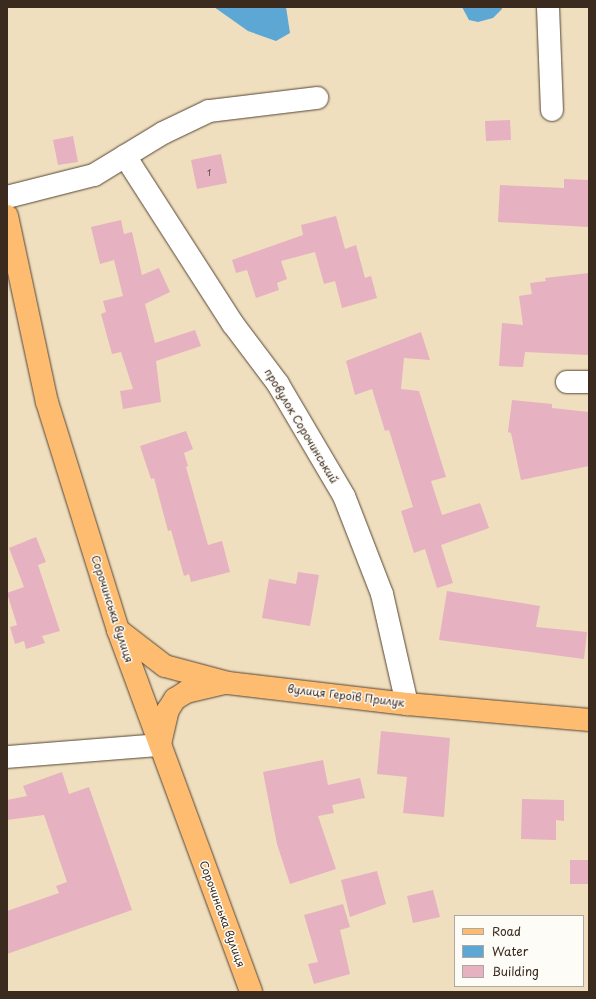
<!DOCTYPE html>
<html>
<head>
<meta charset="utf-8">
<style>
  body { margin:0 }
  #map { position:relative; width:596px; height:999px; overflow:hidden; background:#efdfbe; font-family:"Playpen Sans",sans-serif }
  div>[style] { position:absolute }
  .water>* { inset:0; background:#5ca7d4 }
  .building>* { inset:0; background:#e6b1c0 }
  .roads { filter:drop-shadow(0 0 1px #564536) drop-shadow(0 0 1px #564536) }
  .minor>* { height:22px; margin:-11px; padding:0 11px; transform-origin:11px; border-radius:11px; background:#fff }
  .major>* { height:22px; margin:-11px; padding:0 11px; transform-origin:11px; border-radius:11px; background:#fdbc70 }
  span { translate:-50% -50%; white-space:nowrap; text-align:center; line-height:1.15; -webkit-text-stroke:3px #fdfcf7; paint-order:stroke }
  .number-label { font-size:9px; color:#664c46 }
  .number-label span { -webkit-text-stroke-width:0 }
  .street-label { font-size:11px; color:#3b2a1e }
  .frame { position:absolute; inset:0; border:8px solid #3b2a1e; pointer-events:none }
  .legend { position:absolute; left:454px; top:915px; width:130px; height:72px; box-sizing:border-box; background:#fdfcf7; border:1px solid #afa8a0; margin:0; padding:5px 7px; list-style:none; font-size:12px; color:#3b2a1e }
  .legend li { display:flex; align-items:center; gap:8px; height:20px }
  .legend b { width:20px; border:1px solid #afa8a0 }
</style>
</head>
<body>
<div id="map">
  <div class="water">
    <div style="clip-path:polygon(214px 7px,286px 7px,290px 33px,276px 41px,248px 31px)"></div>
    <div style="clip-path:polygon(462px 7px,502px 7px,502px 9px,493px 18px,478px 22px,469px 20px)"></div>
  </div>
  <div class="building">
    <div style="clip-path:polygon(510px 120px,511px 140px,486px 141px,485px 121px)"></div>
    <div style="clip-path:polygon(73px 136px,78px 162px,58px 165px,53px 140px)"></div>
    <div style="clip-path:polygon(221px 154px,227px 183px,197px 189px,191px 160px)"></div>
    <div style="clip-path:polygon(564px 179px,589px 180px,589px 227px,498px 222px,500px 185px,564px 188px)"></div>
    <div style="clip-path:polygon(336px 216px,345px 249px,356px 245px,365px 278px,371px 276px,377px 298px,342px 308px,335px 281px,324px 284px,315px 252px,281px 261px,287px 279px,277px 283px,279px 290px,256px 298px,247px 270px,236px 273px,232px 260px,303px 235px,301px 225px)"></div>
    <div style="clip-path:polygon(121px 220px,124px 234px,132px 232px,142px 275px,159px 268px,170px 292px,145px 304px,155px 343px,195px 330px,201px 346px,156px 361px,161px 402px,123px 409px,120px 391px,133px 389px,121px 352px,112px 354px,101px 314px,106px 312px,103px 301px,123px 296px,114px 260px,100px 264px,91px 227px)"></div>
    <div style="clip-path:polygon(589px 273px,589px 355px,525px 352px,523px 367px,499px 366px,502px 323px,523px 325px,519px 296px,532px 294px,530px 283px,546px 281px,545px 278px)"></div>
    <div style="clip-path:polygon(421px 332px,430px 360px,404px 358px,401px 389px,419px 391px,446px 477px,431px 481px,442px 515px,480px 503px,489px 528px,441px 545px,453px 583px,437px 588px,425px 549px,414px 553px,401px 511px,413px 507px,389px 430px,385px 431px,372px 389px,355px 395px,346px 361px)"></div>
    <div style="clip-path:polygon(512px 400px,552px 404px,552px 408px,589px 412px,589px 466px,521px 480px,511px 433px,508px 432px)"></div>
    <div style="clip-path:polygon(186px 431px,193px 449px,184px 453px,188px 466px,186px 467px,208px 545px,222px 541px,230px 572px,191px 582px,189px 574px,184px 576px,171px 530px,168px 531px,154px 478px,151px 479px,140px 446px)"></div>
    <div style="clip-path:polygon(36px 537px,46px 562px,38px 565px,60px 631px,42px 636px,45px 643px,26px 649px,24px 641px,15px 644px,10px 627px,17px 625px,7px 593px,24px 587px,9px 548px)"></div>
    <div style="clip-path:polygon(298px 572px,319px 575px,310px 626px,262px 618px,269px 579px,296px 584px)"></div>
    <div style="clip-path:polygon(447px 591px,540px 606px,536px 627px,587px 632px,584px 659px,439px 640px)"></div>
    <div style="clip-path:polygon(381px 731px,450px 738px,444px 817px,403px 813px,407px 777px,377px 774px)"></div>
    <div style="clip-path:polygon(323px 760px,328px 785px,360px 778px,365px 798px,332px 805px,334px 813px,318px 816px,336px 869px,290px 884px,277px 844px,263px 772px)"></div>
    <div style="clip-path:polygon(62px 772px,69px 794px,89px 787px,132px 910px,7px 954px,7px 911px,59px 893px,56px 886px,67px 882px,44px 815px,7px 820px,7px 800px,27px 796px,23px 786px)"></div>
    <div style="clip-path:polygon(522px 799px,564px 800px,564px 821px,556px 820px,556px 840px,521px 839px)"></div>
    <div style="clip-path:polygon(570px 860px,589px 860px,589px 884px,570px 884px)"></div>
    <div style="clip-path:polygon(377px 871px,386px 904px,350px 917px,341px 880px)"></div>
    <div style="clip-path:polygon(433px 890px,440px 917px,413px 923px,407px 896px)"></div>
    <div style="clip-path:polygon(343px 904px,350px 927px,340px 930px,350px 974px,314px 984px,308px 964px,318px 962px,304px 915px)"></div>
  </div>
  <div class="roads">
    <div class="minor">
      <div style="left:548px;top:7px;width:103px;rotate:87.8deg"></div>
      <div style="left:125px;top:156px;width:200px;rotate:57.3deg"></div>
      <div style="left:233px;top:324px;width:75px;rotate:53.1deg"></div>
      <div style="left:278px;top:384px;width:130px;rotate:59.5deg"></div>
      <div style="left:344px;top:496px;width:105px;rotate:68.8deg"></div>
      <div style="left:382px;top:594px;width:113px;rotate:77.2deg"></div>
      <div style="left:7px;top:197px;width:90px;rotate:-14.2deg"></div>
      <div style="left:94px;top:175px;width:81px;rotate:-31.3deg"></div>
      <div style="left:163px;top:133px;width:51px;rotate:-25.6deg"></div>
      <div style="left:209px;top:111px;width:109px;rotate:-6.9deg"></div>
      <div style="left:567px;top:382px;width:22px"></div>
      <div style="left:7px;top:757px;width:153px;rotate:-4.5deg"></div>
    </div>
    <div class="major">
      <div style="left:7px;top:216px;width:190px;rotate:77.9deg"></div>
      <div style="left:47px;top:402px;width:239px;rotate:72.7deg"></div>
      <div style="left:118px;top:630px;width:386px;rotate:69.8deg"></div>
      <div style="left:118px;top:630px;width:59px;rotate:37.5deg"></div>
      <div style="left:165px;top:666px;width:65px;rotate:15.1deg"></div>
      <div style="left:228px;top:683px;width:180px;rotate:6.7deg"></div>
      <div style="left:407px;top:704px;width:183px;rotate:5deg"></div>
      <div style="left:160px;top:744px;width:35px;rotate:-77deg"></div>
      <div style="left:168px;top:710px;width:13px;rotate:-58deg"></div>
      <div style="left:175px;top:699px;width:13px;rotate:-32deg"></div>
      <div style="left:186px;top:692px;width:36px;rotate:-13deg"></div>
    </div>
  </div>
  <div class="number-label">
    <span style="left:209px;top:172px">1</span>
  </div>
  <div class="street-label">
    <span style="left:301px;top:426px;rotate:59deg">провулок Сорочинський</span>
    <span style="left:112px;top:609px;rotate:72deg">Сорочинська вулиця</span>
    <span style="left:346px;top:696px;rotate:7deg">вулиця Героїв Прилук</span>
    <span style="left:222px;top:914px;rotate:70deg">Сорочинська вулиця</span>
  </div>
  <div class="frame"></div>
  <ul class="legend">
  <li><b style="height:5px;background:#fdbc70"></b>Road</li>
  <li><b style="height:11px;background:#5ca7d4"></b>Water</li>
  <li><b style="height:11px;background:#e6b1c0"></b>Building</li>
  </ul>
</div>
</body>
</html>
